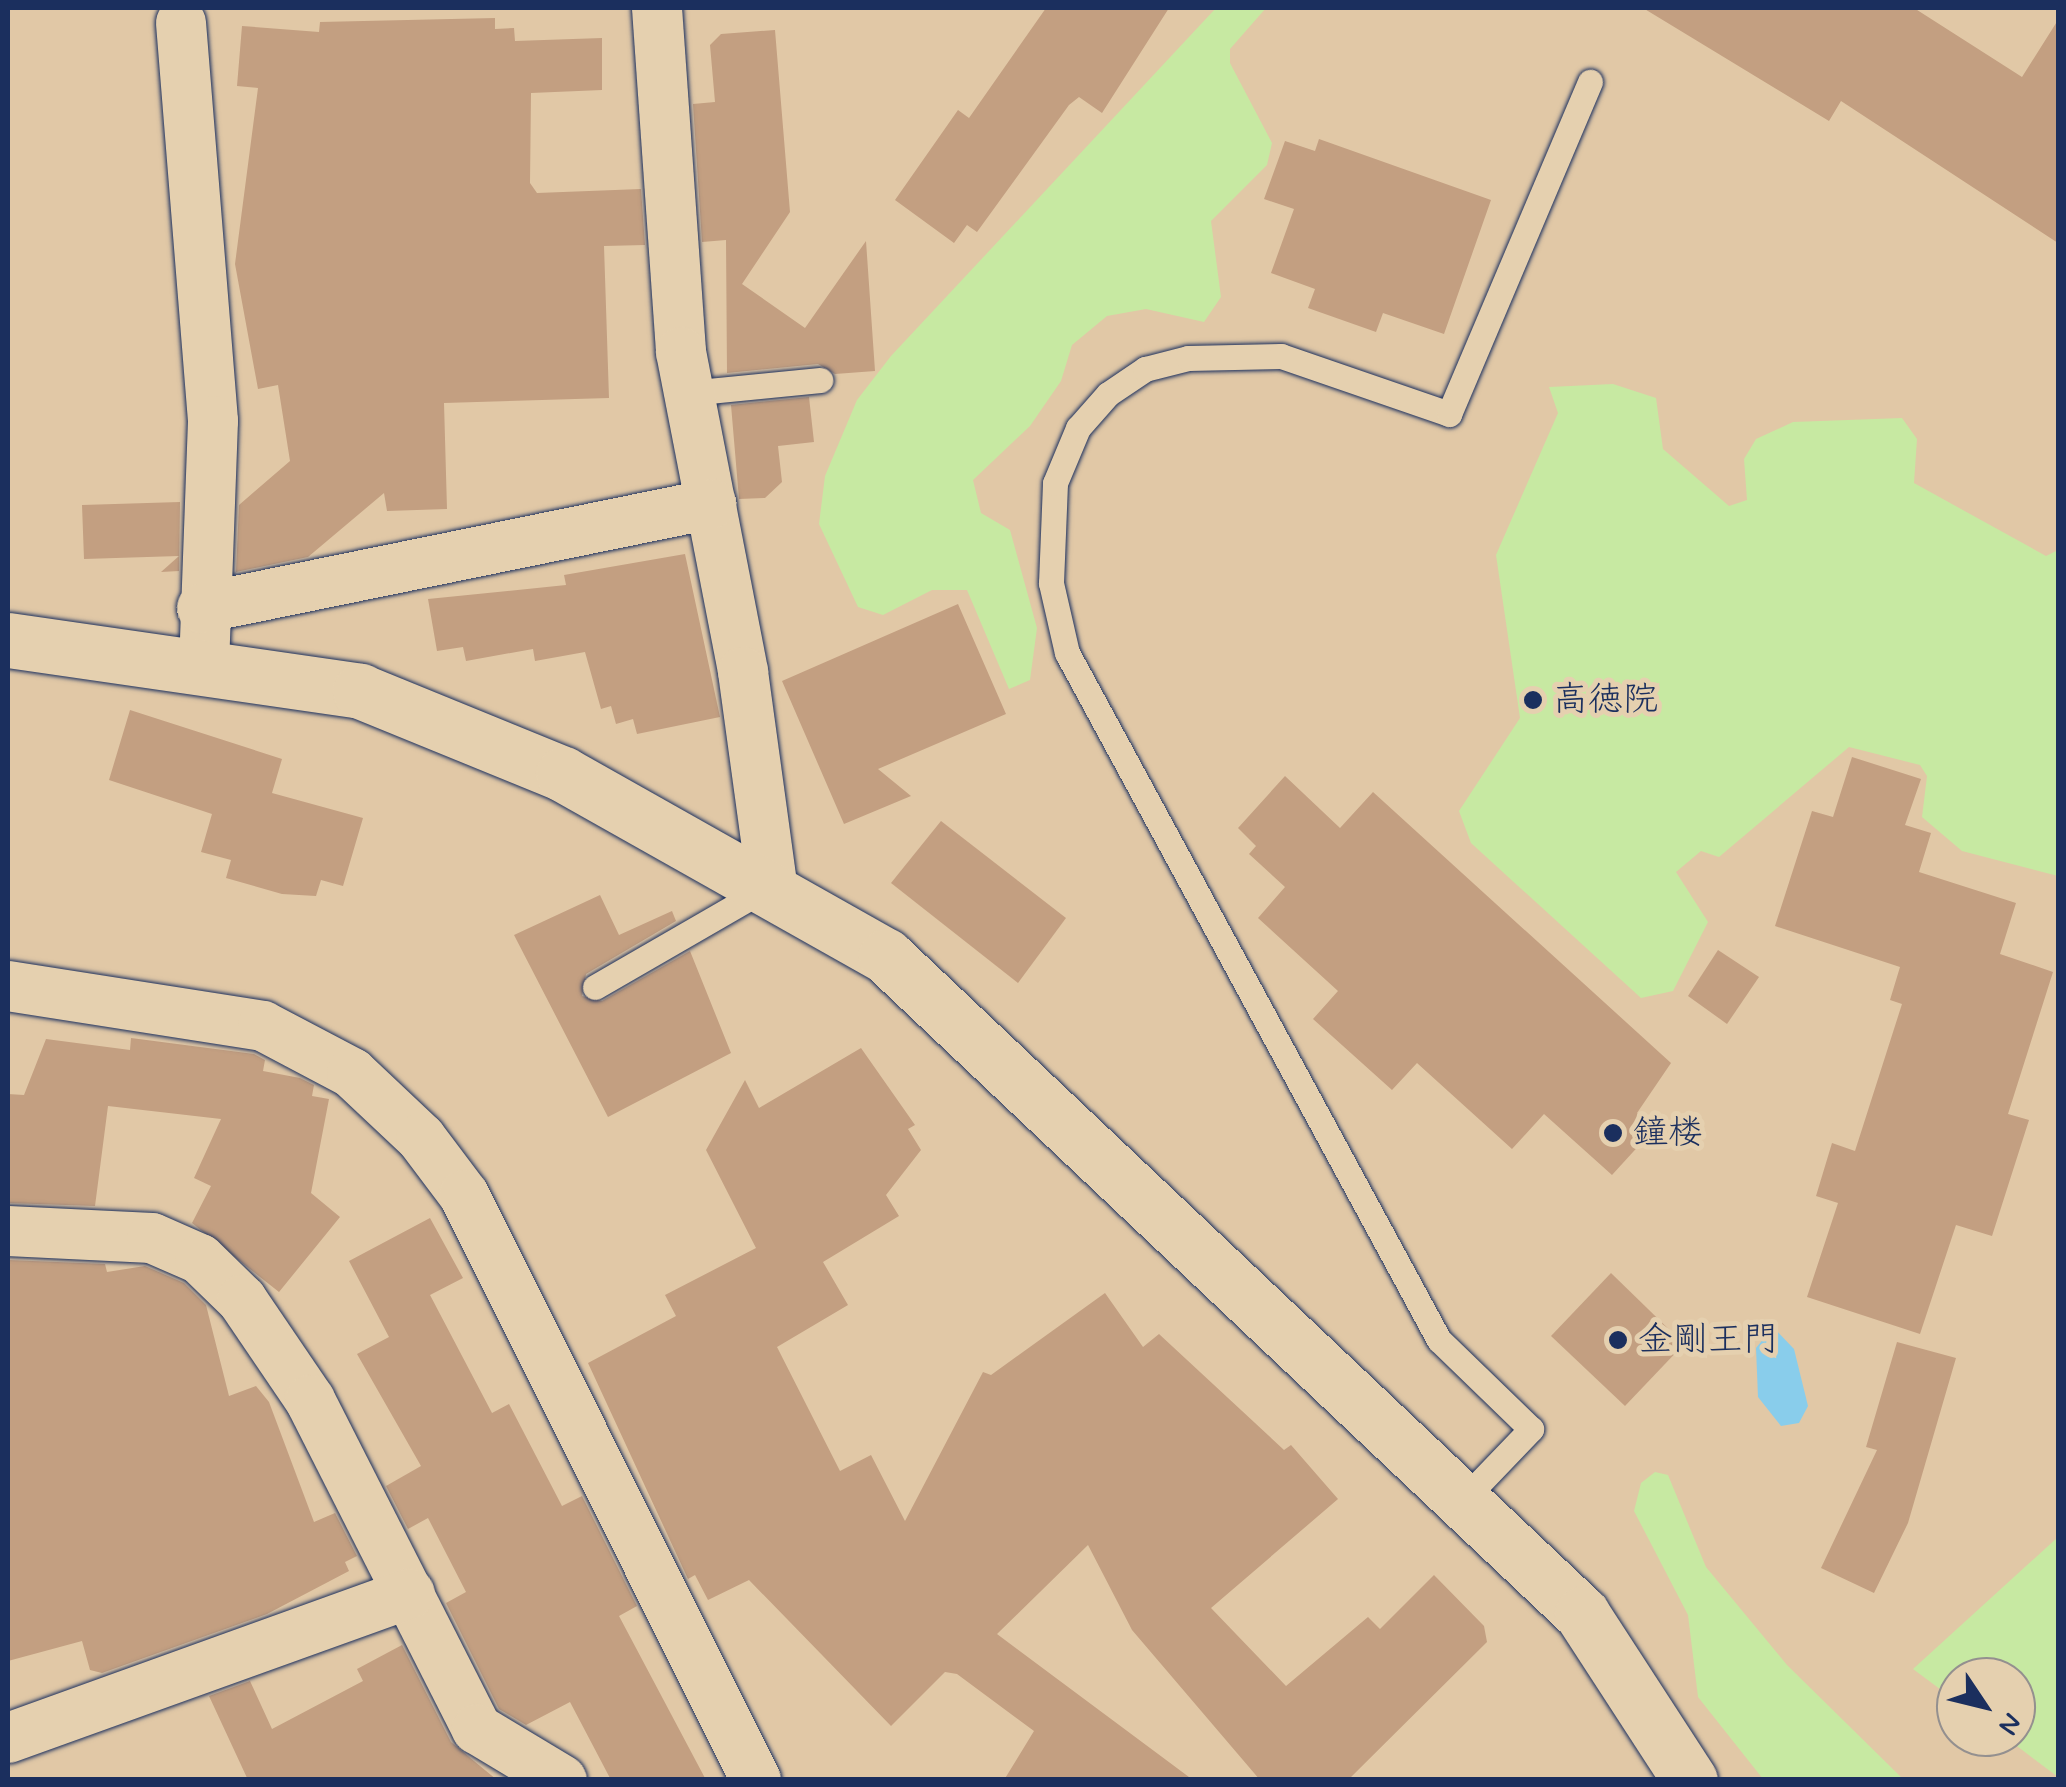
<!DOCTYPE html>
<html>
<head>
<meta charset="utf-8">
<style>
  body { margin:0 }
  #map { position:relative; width:2066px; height:1787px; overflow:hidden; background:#e1c8a6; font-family:Mynerve,"Klee One",sans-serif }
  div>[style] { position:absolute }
  .green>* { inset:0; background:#c7e9a2 }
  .water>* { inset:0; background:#89cdeb }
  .building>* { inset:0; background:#c39f81 }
  .roads { filter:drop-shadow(0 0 2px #1b2f5e) drop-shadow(0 0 2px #1b2f5e) }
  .lane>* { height:25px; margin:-12.5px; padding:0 12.5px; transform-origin:12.5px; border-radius:12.5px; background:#e5d0af }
  .street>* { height:50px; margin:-25px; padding:0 25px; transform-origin:25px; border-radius:25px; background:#e5d0af }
  .secondary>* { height:55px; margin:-27.5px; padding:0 27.5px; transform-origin:27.5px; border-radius:27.5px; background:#e5d0af }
  .dots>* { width:28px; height:28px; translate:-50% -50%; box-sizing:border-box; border:5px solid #e5d0af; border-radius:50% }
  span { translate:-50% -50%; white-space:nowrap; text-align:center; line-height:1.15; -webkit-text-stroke:10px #e5d0af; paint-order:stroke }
  .poi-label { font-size:35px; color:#1b2f5e }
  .left { translate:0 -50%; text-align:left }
  .frame { position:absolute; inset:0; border:10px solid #1b2f5e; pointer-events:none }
  .north { position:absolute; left:1936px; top:1657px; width:100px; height:100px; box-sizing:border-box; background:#e5d0af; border:2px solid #94908f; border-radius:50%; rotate:125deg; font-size:28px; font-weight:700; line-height:40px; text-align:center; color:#1b2f5e }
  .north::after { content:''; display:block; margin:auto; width:35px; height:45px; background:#1b2f5e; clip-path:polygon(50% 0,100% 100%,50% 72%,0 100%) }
</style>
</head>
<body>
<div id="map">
  <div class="green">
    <div style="clip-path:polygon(1216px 8px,1266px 8px,1230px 49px,1230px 63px,1272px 143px,1267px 165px,1211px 221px,1221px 297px,1204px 322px,1146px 309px,1107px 316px,1072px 345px,1061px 381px,1030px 426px,973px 480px,981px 513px,1010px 530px,1037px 628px,1030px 680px,1009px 689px,967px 590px,932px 590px,883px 615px,858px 607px,819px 524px,825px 476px,857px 400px,891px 356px)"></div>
    <div style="clip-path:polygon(1613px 384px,1656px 398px,1663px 449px,1729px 506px,1747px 500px,1744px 459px,1756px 439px,1793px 422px,1902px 418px,1917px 439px,1914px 483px,2046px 556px,2058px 550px,2058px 876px,1962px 851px,1922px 817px,1927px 776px,1920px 765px,1849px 747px,1719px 857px,1701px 851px,1676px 872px,1708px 922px,1673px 991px,1641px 998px,1471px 843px,1459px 811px,1520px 718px,1496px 555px,1558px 413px,1549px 387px)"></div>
    <div style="clip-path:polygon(1655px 1472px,1668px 1475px,1706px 1567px,1787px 1665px,1903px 1779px,1763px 1779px,1698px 1697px,1688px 1615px,1634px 1511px,1641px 1483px)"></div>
    <div style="clip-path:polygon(2058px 1537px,2058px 1777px,2005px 1737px,2016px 1737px,2016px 1677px,1956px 1677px,1956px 1701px,1913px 1669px)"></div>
  </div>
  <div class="water">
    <div style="clip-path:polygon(1773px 1327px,1794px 1349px,1808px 1406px,1799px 1423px,1781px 1426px,1758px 1397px,1756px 1348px)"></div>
  </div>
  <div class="building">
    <div style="clip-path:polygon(1046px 8px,1169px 8px,1102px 113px,1079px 97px,1069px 105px,977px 232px,967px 225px,954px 243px,895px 200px,958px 110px,969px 118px)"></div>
    <div style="clip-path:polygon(1643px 8px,1914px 8px,2022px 77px,2058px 20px,2058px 243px,1841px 101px,1829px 121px)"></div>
    <div style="clip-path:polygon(495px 18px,495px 29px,514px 28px,515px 41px,602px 38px,602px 90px,531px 93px,530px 183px,537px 193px,641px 189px,645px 245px,604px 246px,609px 398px,444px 403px,447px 509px,387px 511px,384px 493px,308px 557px,236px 572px,239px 505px,290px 461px,278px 385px,258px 389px,235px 264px,258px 88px,237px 86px,242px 26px,319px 32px,320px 22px)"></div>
    <div style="clip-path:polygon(775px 30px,790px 212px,742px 284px,805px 328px,866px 241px,875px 371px,835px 374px,818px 364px,727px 373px,726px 240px,702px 242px,693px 104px,715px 102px,710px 45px,721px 34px)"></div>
    <div style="clip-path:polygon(1319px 139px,1491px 200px,1444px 334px,1383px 313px,1376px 332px,1308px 308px,1315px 289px,1271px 273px,1294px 209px,1264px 199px,1285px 141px,1315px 151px)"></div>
    <div style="clip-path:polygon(809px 397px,814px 442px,778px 446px,782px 482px,765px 498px,739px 499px,731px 405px)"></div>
    <div style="clip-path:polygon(180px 502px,179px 571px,161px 572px,179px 556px,84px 559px,82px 505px)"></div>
    <div style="clip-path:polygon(685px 554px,720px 717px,637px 734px,633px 719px,616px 724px,611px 706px,601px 709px,585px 652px,535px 661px,533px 649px,466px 661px,463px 647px,437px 651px,428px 599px,566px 585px,564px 575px)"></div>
    <div style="clip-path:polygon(958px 604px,1006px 714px,878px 769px,911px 796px,844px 824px,782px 681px)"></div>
    <div style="clip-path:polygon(130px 710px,282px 759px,272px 793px,363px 818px,343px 886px,321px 880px,316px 896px,282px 894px,226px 878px,231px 860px,201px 852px,212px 814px,109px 780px)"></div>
    <div style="clip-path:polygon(1852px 757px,1921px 779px,1905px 825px,1931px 833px,1919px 872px,2016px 903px,2000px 954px,2053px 972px,2008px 1114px,2029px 1120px,1992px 1236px,1956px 1225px,1920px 1334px,1807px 1297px,1838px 1203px,1816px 1196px,1832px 1143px,1855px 1151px,1902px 1004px,1890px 1000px,1900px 967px,1775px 926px,1812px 811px,1833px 817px)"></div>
    <div style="clip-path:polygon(1285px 776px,1340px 828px,1373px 792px,1671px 1063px,1637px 1113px,1654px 1129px,1612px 1175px,1544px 1114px,1512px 1149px,1417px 1063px,1392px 1090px,1313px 1019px,1338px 991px,1258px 918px,1285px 887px,1249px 854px,1256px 846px,1238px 828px)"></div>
    <div style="clip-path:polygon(941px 821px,1066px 918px,1018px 983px,891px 883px)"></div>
    <div style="clip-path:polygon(600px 895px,619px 935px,672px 911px,676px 921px,586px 974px,582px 996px,602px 1001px,690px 951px,731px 1053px,608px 1117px,514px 935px)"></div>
    <div style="clip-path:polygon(1718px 950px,1759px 977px,1727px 1024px,1688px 996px)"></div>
    <div style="clip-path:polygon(131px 1038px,254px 1054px,265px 1060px,263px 1071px,300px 1078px,314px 1085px,312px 1096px,329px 1099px,311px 1193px,340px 1217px,279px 1292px,192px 1223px,211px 1186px,194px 1178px,221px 1119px,108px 1106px,95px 1206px,8px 1203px,8px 1094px,24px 1095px,46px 1039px,130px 1050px)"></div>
    <div style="clip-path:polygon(861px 1048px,915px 1125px,908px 1129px,921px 1150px,886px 1195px,899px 1216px,823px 1262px,848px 1305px,777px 1347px,840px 1471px,871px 1455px,905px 1521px,983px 1372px,991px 1375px,1105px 1293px,1143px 1347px,1159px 1334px,1284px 1450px,1291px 1445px,1338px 1499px,1211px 1608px,1286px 1686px,1368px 1617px,1380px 1629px,1434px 1575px,1484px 1626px,1487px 1642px,1348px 1780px,1260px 1780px,1132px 1630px,1088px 1545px,997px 1634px,1193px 1780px,1004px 1780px,1034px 1731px,957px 1674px,945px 1672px,891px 1726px,749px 1580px,708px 1600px,695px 1575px,688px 1579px,588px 1363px,676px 1316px,665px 1295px,756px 1248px,706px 1150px,745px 1080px,759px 1108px)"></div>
    <div style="clip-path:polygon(430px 1218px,463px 1278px,430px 1295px,492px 1413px,509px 1404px,562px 1506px,582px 1496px,637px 1606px,619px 1616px,706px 1780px,611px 1780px,570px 1702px,526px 1725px,499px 1709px,446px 1603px,466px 1592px,428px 1518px,408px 1529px,386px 1486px,421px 1466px,357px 1354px,389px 1337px,349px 1261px)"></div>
    <div style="clip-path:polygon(8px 1260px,105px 1264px,107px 1272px,145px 1266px,184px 1283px,206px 1305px,229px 1396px,256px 1386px,269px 1402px,314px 1522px,335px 1513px,357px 1556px,345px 1562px,349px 1571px,267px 1614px,102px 1673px,90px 1670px,82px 1641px,8px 1661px)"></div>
    <div style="clip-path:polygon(1611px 1273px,1684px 1344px,1625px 1406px,1551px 1336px)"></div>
    <div style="clip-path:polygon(1897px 1342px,1956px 1358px,1908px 1523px,1874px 1593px,1821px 1568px,1877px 1450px,1866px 1447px)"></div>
    <div style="clip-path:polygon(402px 1645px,451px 1742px,497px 1780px,248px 1780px,209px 1696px,250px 1681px,272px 1729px,363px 1681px,357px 1669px)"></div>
  </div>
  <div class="roads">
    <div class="lane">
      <div style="left:688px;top:393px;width:133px;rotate:-5.6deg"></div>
      <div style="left:595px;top:987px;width:200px;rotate:-30deg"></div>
      <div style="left:1462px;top:1501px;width:100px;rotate:-46.2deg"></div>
      <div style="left:1531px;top:1429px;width:128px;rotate:-135.9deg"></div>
      <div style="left:1439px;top:1340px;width:781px;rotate:-118.43deg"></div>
      <div style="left:1067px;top:653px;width:72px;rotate:-102.9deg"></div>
      <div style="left:1051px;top:583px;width:100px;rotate:-87.7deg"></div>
      <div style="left:1055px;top:483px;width:60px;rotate:-67.3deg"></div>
      <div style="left:1078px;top:428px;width:45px;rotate:-48.6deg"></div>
      <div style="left:1108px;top:394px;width:45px;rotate:-34deg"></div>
      <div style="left:1145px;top:369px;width:44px;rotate:-14.3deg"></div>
      <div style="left:1188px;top:358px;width:93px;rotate:-1.2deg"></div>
      <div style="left:1281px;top:356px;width:178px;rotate:19deg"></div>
      <div style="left:1449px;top:414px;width:361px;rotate:-67deg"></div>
    </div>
    <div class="street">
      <div style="left:657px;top:8px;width:345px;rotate:86deg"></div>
      <div style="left:681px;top:352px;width:326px;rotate:79deg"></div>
      <div style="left:743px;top:672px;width:214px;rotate:82.2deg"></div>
      <div style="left:181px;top:23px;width:399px;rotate:85.4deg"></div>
      <div style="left:213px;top:421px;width:245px;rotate:92.1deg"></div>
      <div style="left:202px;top:608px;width:520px;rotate:-11.55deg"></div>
      <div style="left:8px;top:986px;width:258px;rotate:8.9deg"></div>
      <div style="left:263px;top:1026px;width:101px;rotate:27.8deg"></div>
      <div style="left:352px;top:1073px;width:95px;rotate:43.3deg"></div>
      <div style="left:421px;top:1138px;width:71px;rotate:53deg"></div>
      <div style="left:464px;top:1195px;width:654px;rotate:63.47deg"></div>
      <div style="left:8px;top:1231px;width:144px;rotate:2.8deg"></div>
      <div style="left:152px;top:1238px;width:52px;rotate:23.6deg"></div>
      <div style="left:200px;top:1259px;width:59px;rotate:44.3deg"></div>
      <div style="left:242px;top:1300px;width:121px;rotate:55.8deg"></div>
      <div style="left:310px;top:1400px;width:369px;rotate:63.1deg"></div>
      <div style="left:477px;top:1729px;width:99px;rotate:31deg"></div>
      <div style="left:8px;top:1738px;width:427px;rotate:-19.8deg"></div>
    </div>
    <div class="secondary">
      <div style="left:8px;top:640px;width:356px;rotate:8.2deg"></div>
      <div style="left:360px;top:691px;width:219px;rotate:22.2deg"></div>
      <div style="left:563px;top:774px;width:371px;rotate:29.4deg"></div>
      <div style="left:886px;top:956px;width:958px;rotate:43.39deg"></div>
      <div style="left:1582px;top:1614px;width:198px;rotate:57deg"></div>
    </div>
  </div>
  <div class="dots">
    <div style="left:1533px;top:700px;background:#1b2f5e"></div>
    <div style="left:1613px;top:1133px;background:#1b2f5e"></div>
    <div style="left:1618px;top:1340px;background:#1b2f5e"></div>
  </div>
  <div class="poi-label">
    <span class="left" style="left:1553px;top:700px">高徳院</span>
    <span class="left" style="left:1633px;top:1133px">鐘楼</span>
    <span class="left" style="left:1638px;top:1340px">金剛王門</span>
  </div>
  <div class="frame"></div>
  <div class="north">N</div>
</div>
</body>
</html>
